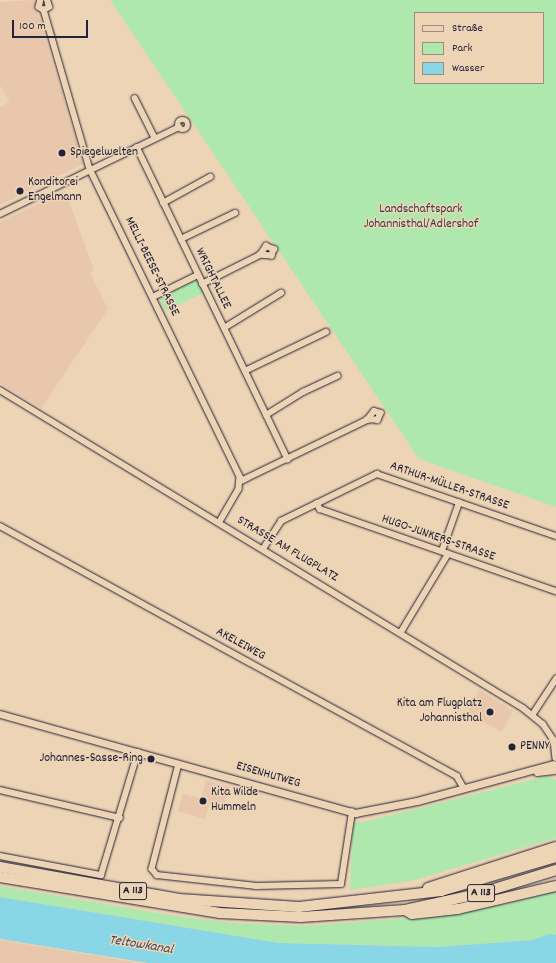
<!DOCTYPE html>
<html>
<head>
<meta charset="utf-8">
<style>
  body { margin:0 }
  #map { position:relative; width:556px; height:963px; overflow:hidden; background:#edd4b5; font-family:Dekko,sans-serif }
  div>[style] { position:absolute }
  .built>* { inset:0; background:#e8c7ac }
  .green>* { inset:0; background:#afe8ac }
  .water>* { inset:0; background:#88d6e6 }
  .roads { filter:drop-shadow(0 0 1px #22223b) drop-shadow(0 0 1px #22223b) }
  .minor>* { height:5.5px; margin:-2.75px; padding:0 2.75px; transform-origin:2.75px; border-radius:2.75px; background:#edd4b5 }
  .minor>.ring { margin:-2.75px; padding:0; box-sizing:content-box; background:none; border:5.5px solid #edd4b5; border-radius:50% }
  .tertiary>* { height:7px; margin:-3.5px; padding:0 3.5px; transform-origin:3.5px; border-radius:3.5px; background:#edd4b5 }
  .motorway>* { height:10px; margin:-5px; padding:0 5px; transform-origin:5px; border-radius:5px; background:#edd4b5 }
  .dots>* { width:11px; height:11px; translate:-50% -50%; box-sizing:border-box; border:2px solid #edd4b5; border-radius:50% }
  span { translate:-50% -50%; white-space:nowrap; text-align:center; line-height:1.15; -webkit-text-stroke:3px #edd4b5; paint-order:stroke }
  .shield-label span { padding:1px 3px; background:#edd4b5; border:1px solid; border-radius:3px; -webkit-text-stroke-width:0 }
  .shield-label { font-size:12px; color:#22223b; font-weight:700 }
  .poi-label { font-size:13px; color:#22223b }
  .left { translate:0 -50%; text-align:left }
  .right { translate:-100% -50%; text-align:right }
  .park-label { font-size:13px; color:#37404c }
  .street-label { font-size:13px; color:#22223b }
  .water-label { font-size:14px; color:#36465d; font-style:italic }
  .legend { position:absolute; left:414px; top:12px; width:130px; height:72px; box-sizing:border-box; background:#edd4b5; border:1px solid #9c8d84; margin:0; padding:5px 7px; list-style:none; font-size:12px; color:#22223b }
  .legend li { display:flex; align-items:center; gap:8px; height:20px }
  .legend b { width:20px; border:1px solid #9c8d84 }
  .scale { position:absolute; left:12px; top:20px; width:76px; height:18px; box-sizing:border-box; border:2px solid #22223b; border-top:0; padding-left:5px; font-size:12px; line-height:14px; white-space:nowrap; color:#22223b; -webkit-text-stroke:3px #edd4b5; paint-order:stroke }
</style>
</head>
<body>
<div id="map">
  <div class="built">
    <div style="clip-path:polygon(34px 0,83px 164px,0 205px,0 107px,10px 102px,0 85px,0 2px)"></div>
    <div style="clip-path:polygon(65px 191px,94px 270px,90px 273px,108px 309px,41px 408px,0 383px,0 222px)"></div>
    <div style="clip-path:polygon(479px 690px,513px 711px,502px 732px,467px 713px)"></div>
    <div style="clip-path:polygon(206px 780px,230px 787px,224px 809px,209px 805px,205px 819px,178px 811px,183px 794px,201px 798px)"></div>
    <div style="clip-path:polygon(0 940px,68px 951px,139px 963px,0 963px)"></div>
  </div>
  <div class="green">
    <div style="clip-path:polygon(evenodd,110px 0,556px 0,556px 507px,419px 459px,110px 0,415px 13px,543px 13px,543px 83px,415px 83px,415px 13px)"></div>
    <div style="clip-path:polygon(198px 279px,205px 292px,166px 311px,159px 298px)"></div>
    <div style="clip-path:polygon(547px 776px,556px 780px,556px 838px,411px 881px,350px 890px,353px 821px,360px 823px)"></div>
    <div style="clip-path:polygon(0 886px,175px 916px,234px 923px,305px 926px,443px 915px,509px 904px,556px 890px,556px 935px,533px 940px,437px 947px,279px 943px,0 897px)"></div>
  </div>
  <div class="water">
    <div style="clip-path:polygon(0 897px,279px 943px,437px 947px,533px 940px,549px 934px,556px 935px,556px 963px,148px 963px,0 939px)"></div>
  </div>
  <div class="roads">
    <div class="minor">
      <div style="left:41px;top:0;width:7px;rotate:106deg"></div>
      <div style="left:39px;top:7px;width:6px;rotate:31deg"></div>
      <div style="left:44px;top:10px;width:166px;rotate:73.9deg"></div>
      <div style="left:90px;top:169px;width:343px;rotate:64deg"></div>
      <div style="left:240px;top:477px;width:12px;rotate:95deg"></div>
      <div style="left:239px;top:489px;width:39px;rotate:120deg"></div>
      <div style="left:44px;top:10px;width:6px;rotate:-31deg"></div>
      <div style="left:49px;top:7px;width:7px;rotate:-106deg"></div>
      <div style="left:135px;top:98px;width:45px;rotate:63.4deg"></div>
      <div class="ring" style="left:178px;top:120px;width:4.5px;height:4.5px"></div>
      <div style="left:137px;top:147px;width:347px;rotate:64.2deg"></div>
      <div style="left:163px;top:203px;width:54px;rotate:-29deg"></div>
      <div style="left:0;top:214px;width:199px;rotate:-25.9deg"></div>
      <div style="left:181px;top:239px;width:60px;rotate:-25.7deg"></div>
      <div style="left:202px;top:284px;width:65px;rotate:-26.6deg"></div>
      <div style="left:260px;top:255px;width:11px;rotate:-56deg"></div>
      <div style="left:266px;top:246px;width:9px;rotate:21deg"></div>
      <div style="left:274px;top:249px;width:7px;rotate:106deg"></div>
      <div style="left:272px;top:256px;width:12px;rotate:-175deg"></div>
      <div style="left:153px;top:297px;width:50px;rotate:-26.1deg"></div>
      <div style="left:224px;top:328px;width:67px;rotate:-31.6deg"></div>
      <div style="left:245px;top:371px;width:90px;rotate:-25.7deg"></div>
      <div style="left:0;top:390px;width:612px;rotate:31.3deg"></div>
      <div style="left:523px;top:708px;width:26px;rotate:39deg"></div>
      <div style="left:543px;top:724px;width:23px;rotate:56deg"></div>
      <div style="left:266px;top:415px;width:44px;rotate:-31.9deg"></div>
      <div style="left:303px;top:392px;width:38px;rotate:-25deg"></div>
      <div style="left:241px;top:481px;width:140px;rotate:-25.8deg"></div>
      <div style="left:367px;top:420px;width:11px;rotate:-52deg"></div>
      <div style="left:374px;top:411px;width:7px;rotate:16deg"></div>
      <div style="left:381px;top:413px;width:8px;rotate:113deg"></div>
      <div style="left:378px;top:420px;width:11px;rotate:180deg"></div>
      <div style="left:317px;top:503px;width:7px;rotate:63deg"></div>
      <div style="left:320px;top:509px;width:250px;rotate:19.2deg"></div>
      <div style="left:0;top:526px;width:521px;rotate:28.68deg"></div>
      <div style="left:457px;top:776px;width:14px;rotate:60deg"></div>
      <div style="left:263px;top:549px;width:33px;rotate:-57deg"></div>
      <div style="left:281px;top:521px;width:107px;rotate:-26.1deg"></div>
      <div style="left:377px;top:474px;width:189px;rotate:19.1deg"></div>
      <div style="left:442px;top:551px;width:51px;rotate:-70.5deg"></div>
      <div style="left:401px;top:632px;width:91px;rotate:-58.9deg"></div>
      <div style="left:533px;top:714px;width:42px;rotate:-56.7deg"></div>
      <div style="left:554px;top:740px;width:18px;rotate:84deg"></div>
      <div style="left:179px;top:764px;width:108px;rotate:104.4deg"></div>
      <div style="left:152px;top:869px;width:8px;rotate:50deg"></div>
      <div style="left:157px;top:875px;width:100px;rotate:6.3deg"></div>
      <div style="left:256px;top:886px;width:85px;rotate:-1.3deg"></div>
      <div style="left:341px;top:884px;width:73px;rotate:-81.3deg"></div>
      <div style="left:0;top:790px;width:123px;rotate:13.1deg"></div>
      <div style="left:0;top:856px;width:103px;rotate:10.7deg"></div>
      <div style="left:101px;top:875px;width:128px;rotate:-73.3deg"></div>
    </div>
    <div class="tertiary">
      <div style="left:0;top:714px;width:369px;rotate:15.6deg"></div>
      <div style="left:355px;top:813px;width:63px;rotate:-11deg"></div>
      <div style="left:417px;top:801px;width:141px;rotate:-15.2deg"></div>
      <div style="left:537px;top:772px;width:17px;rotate:-7deg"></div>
    </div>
    <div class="motorway">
      <div style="left:0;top:867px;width:182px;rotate:10.1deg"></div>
      <div style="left:179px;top:899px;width:120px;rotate:3.8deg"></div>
      <div style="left:299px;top:907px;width:143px;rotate:-6.4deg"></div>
      <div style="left:441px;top:891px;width:120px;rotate:-16.5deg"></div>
      <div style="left:0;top:877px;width:223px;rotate:9.3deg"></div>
      <div style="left:220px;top:913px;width:81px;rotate:2.8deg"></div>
      <div style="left:301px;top:917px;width:104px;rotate:-3.9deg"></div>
      <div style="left:405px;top:910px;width:75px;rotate:-12.4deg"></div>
      <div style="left:478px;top:894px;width:82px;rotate:-17.1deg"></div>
      <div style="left:428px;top:888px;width:134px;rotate:-17.8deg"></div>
      <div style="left:405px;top:910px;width:8px;rotate:30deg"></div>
      <div style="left:412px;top:914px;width:46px;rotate:-6.2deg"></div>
      <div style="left:458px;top:909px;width:101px;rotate:-13.2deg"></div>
    </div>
  </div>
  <div class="dots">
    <div style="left:62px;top:153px;background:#22223b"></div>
    <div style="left:20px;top:191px;background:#22223b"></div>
    <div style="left:490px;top:712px;background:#22223b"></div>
    <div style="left:512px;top:747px;background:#22223b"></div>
    <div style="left:151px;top:759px;background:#22223b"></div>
    <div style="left:203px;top:801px;background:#22223b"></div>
  </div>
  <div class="shield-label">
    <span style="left:133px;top:891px">A 113</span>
    <span style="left:481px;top:893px">A 113</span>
  </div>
  <div class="poi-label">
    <span class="left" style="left:70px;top:153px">Spiegelwelten</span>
    <span class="left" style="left:28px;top:191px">Konditorei<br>Engelmann</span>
    <span class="right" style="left:482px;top:712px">Kita am Flugplatz<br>Johannisthal</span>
    <span class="left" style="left:520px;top:747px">PENNY</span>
    <span class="right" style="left:143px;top:759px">Johannes-Sasse-Ring</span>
    <span class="left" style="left:211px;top:801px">Kita Wilde<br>Hummeln</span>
  </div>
  <div class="park-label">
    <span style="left:421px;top:218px">Landschaftspark<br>Johannisthal/Adlershof</span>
  </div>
  <div class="street-label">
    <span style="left:151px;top:267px;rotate:64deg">MELLI-BEESE-STRASSE</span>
    <span style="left:212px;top:279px;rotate:64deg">WRIGHTALLEE</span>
    <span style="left:449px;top:487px;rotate:19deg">ARTHUR-MÜLLER-STRASSE</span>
    <span style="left:438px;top:539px;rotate:19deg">HUGO-JUNKERS-STRASSE</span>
    <span style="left:287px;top:550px;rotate:31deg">STRASSE AM FLUGPLATZ</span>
    <span style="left:240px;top:645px;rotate:29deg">AKELEIWEG</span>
    <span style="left:268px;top:776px;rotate:16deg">EISENHUTWEG</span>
  </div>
  <div class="water-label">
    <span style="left:141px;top:945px;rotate:9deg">Teltowkanal</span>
  </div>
  <ul class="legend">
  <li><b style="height:5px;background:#edd4b5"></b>Straße</li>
  <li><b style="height:11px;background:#afe8ac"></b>Park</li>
  <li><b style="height:11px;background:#88d6e6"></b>Wasser</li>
  </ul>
  <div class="scale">100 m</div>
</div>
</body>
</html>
